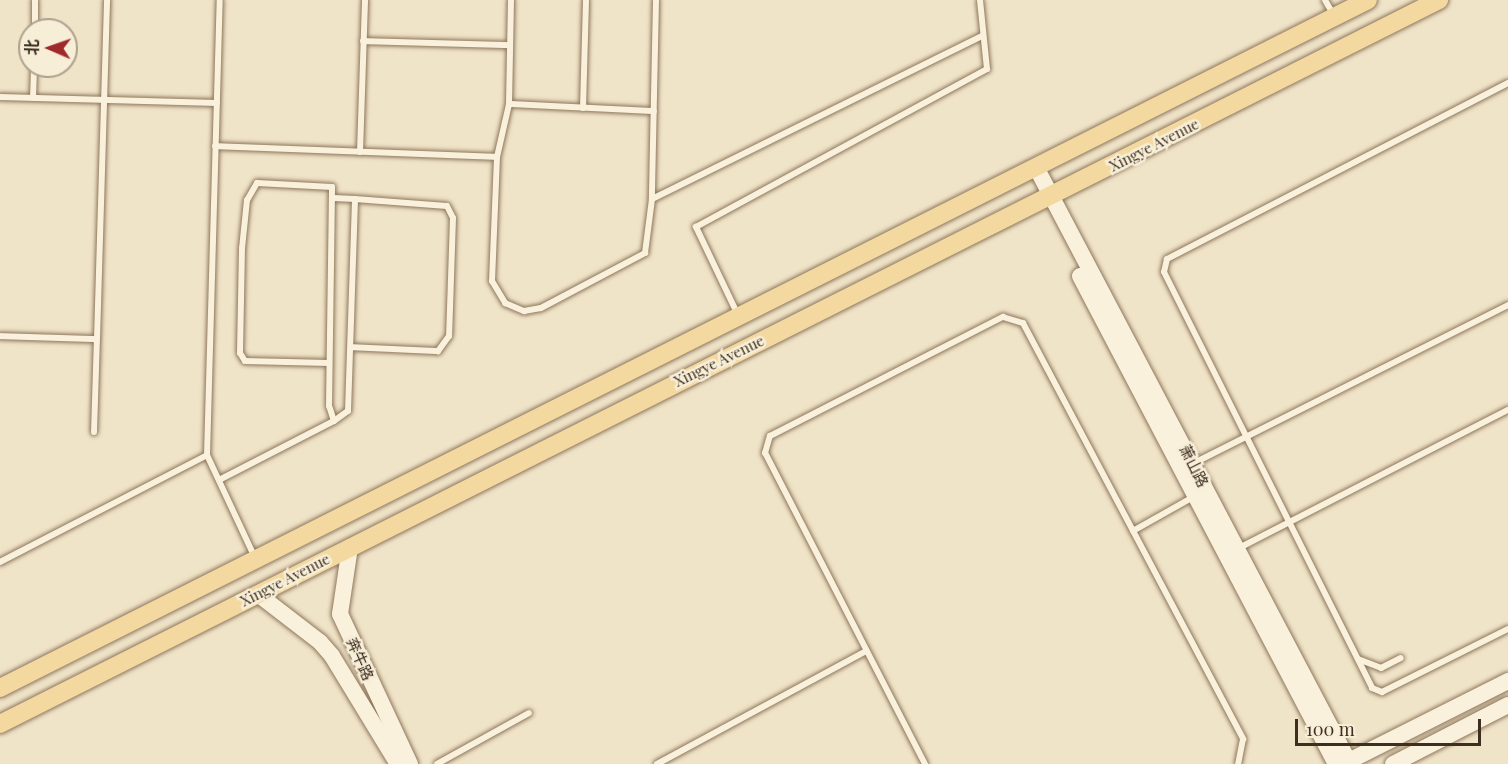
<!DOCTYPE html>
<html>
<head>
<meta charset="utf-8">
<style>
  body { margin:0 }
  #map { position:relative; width:1508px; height:764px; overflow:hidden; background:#f0e4c8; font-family:"Playfair Display","Noto Sans SC",serif }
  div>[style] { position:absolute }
  .roads { filter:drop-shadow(0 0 2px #8d765c) drop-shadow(0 0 2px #8d765c) }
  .lane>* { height:6px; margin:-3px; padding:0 3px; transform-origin:3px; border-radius:3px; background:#faf1dc }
  .secondary>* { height:16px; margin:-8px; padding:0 8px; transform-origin:8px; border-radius:8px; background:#faf1dc }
  .primary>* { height:18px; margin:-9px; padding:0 9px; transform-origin:9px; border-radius:9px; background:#f3d9a0 }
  span { translate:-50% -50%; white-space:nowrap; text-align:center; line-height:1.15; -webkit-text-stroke:5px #f7eed8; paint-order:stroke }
  .street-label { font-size:15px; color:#3d2e20 }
  .north { position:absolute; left:18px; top:18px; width:60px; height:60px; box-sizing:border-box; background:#f7eed8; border:2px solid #ada18e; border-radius:50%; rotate:272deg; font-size:16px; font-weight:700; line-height:24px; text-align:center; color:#3d2e20 }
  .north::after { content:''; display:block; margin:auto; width:21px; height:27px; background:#9e2a2b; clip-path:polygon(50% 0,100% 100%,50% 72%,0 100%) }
  .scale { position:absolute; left:1295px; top:719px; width:186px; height:27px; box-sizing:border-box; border:3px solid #3d2e20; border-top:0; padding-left:8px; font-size:18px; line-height:21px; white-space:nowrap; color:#3d2e20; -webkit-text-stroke:4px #f7eed8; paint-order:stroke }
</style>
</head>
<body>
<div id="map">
  <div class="roads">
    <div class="lane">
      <div style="left:656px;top:0;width:199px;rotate:91.2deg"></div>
      <div style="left:652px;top:199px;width:368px;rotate:-26.3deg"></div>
      <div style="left:1325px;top:0;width:16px;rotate:60deg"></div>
      <div style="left:35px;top:30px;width:30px;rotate:-90deg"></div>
      <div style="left:363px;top:41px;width:147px;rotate:1.6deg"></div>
      <div style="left:1508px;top:83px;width:384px;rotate:152.7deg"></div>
      <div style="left:1167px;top:259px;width:13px;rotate:103deg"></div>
      <div style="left:1164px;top:272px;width:465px;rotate:63.4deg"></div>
      <div style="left:1372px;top:688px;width:11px;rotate:22deg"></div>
      <div style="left:1382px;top:692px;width:141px;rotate:-26.6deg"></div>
      <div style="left:0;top:97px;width:217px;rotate:1.6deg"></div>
      <div style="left:33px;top:98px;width:32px;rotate:-88deg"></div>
      <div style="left:509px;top:104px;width:145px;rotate:2.8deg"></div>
      <div style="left:583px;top:108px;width:108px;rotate:-88.4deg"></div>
      <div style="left:215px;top:146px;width:282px;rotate:2.2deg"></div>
      <div style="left:497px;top:157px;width:124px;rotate:92.3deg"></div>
      <div style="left:492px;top:281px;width:26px;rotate:59deg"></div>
      <div style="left:505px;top:303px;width:21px;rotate:23deg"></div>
      <div style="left:524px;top:311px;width:17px;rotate:-10deg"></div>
      <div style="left:541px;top:308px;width:118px;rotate:-27.9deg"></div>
      <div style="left:645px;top:253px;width:54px;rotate:-82.6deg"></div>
      <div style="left:360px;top:152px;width:152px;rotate:-88.1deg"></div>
      <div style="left:497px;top:157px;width:54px;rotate:-77.2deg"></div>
      <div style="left:509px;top:104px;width:104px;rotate:-88.9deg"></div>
      <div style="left:334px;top:198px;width:21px;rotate:3deg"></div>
      <div style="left:738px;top:315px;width:98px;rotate:-115.5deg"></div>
      <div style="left:696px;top:227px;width:331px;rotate:-28.5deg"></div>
      <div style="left:987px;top:69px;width:69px;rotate:-95.8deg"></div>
      <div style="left:0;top:336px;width:97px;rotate:1.8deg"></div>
      <div style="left:97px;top:339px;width:339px;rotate:-88.3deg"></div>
      <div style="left:334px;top:421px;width:17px;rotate:-36deg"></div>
      <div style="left:348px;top:411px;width:212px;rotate:-88.1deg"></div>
      <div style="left:355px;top:199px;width:92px;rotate:4.4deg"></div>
      <div style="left:447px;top:206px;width:13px;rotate:63deg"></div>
      <div style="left:453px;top:218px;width:118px;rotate:91.9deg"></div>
      <div style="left:449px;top:336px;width:19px;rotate:126deg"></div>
      <div style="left:438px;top:351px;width:87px;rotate:-177.4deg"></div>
      <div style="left:94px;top:432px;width:93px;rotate:-88.2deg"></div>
      <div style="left:207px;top:455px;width:114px;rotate:65deg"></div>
      <div style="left:1194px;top:463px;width:352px;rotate:-26.7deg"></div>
      <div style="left:219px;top:480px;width:129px;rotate:-27.2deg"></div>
      <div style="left:334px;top:421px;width:16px;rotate:-108deg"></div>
      <div style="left:329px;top:406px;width:219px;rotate:-89.2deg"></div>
      <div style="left:332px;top:187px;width:75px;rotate:-176.9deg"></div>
      <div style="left:257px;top:183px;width:20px;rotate:120deg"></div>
      <div style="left:247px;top:200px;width:48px;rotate:95.9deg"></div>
      <div style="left:242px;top:248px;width:105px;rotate:91.1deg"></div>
      <div style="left:240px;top:353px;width:9px;rotate:58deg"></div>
      <div style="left:245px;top:361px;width:84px;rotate:1.4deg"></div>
      <div style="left:1133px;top:531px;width:69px;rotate:-29.5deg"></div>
      <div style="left:1237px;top:549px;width:305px;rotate:-27.2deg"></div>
      <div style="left:0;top:562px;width:233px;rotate:-27.3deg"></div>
      <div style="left:207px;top:455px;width:455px;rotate:-88.4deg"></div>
      <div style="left:1358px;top:659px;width:25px;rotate:21deg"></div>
      <div style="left:1381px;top:668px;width:22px;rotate:-27deg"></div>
      <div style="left:437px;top:764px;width:105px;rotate:-29deg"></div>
      <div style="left:657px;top:764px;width:238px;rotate:-28.4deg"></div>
      <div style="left:925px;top:764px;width:350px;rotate:-117.2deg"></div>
      <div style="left:765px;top:453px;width:18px;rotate:-74deg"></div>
      <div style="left:770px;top:436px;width:262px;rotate:-27.1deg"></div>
      <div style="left:1003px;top:317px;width:21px;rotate:17deg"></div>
      <div style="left:1023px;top:323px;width:471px;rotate:62.1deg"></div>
      <div style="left:1243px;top:739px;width:25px;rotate:101deg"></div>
    </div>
    <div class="secondary">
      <div style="left:1037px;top:169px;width:672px;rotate:62.25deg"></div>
      <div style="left:1080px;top:276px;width:551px;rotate:62.32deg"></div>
      <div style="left:350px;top:547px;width:68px;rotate:98.5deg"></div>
      <div style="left:340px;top:614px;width:166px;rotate:65deg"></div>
      <div style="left:259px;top:595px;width:77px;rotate:37.6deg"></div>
      <div style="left:320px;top:642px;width:18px;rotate:49deg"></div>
      <div style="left:332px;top:656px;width:127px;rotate:58.6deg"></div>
      <div style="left:1343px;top:764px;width:185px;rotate:-26.7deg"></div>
      <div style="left:1393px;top:764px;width:129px;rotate:-27.2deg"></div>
    </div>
    <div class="primary">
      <div style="left:0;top:688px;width:1531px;rotate:-26.7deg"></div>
      <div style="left:0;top:724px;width:1611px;rotate:-26.71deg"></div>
    </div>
  </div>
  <div class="street-label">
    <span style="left:1154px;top:145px;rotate:-27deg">Xingye Avenue</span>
    <span style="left:719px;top:361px;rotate:-26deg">Xingye Avenue</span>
    <span style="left:1194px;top:466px;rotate:63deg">萧山路</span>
    <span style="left:285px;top:580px;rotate:-27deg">Xingye Avenue</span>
    <span style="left:360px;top:659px;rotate:66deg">奔牛路</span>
  </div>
  <div class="north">北</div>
  <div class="scale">100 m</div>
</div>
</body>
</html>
